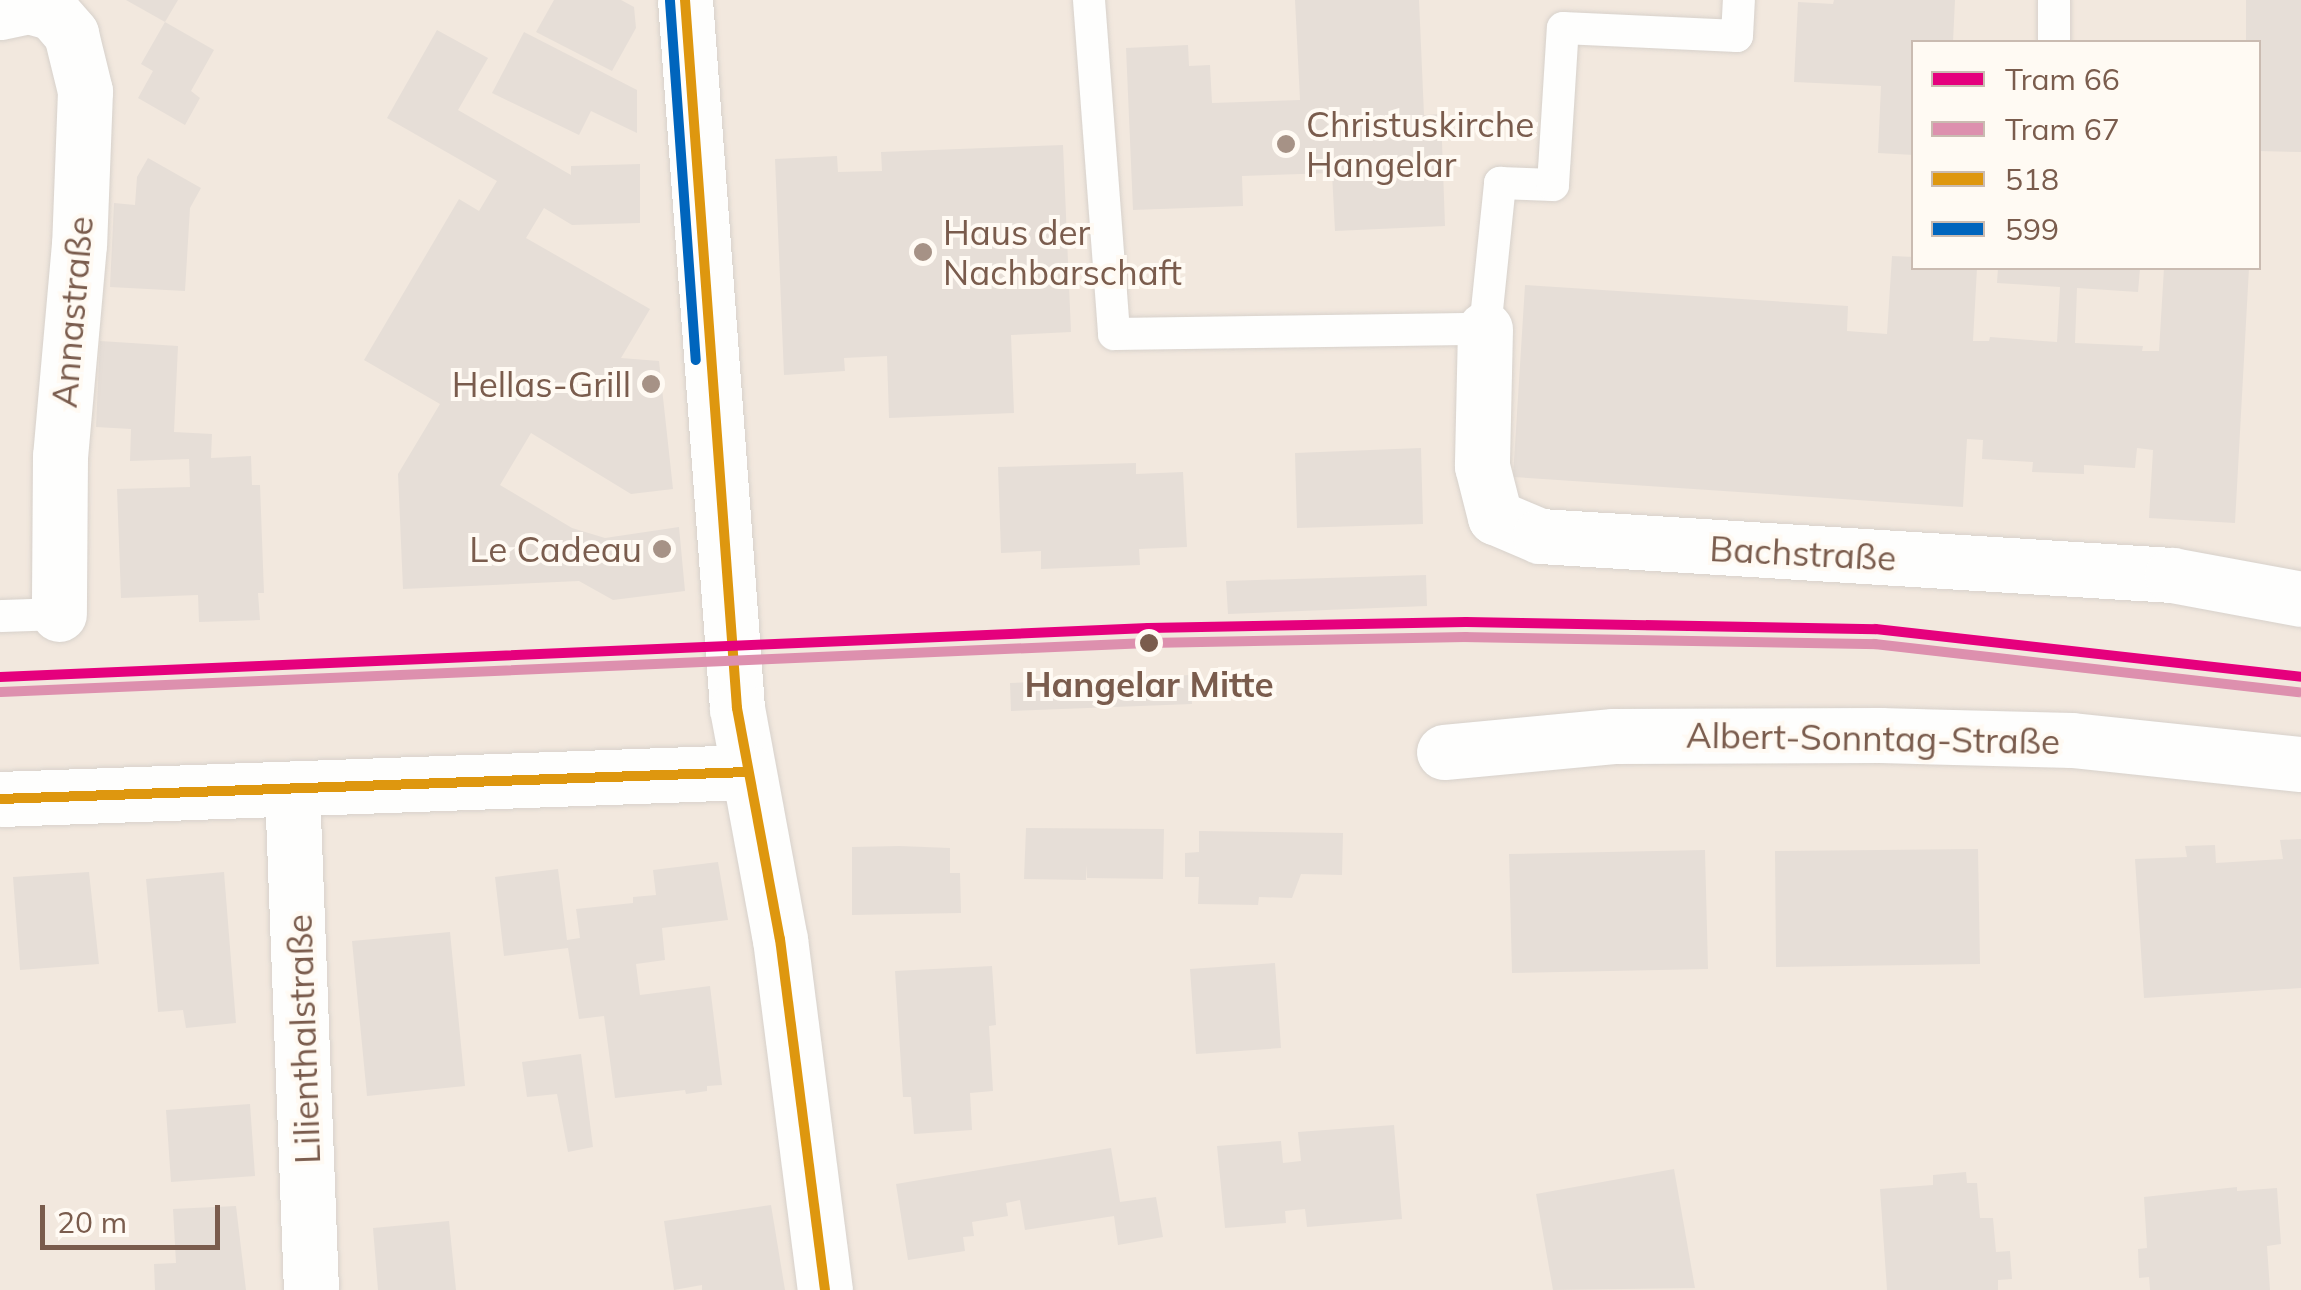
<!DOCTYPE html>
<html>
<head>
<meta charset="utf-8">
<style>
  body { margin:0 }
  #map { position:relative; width:2301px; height:1290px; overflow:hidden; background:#f9f5f0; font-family:Mulish,sans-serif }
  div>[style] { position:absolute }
  .residential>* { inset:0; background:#f2e8de }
  .building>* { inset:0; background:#e6ded7 }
  .roads { filter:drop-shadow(0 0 2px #d7d1cb) drop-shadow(0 0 2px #d7d1cb) }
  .lane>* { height:32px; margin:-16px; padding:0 16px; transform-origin:16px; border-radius:16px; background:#fefefd }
  .street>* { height:55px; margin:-27.5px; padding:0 27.5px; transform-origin:27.5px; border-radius:27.5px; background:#fefefd }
  .bus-1>* { height:10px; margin:-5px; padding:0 5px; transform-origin:5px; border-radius:5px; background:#de970f }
  .bus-2>* { height:10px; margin:-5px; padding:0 5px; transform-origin:5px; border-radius:5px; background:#0065bd }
  .tram-1>* { height:10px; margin:-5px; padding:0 5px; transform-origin:5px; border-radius:5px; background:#e5007d }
  .tram-2>* { height:10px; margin:-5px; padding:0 5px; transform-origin:5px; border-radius:5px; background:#dd90ae }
  .dots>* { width:28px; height:28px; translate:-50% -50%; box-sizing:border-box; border:5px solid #fffaf3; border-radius:50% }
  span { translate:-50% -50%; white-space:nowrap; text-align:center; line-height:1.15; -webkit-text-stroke:8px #fffaf3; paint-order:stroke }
  .poi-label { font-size:35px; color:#7a5c4d }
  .left { translate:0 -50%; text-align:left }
  .right { translate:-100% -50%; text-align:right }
  .street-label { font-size:35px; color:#7a5c4d }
  .stop-label { font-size:35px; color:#7a5c4d; font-weight:700 }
  .legend { position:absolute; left:1911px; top:40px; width:350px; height:230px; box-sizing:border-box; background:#fffaf3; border:2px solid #cabbb1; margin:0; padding:12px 18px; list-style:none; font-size:30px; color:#7a5c4d }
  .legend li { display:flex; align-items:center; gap:20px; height:50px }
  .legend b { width:50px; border:2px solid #cabbb1 }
  .scale { position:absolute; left:40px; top:1205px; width:180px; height:45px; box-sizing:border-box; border:5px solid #7a5c4d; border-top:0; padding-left:12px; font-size:30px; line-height:35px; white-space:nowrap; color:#7a5c4d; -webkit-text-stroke:8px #fffaf3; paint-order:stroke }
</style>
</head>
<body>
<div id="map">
  <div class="residential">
    <div style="clip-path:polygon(evenodd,0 0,2301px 0,2301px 1290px,0 1290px,0 0,1914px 42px,2258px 42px,2258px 268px,1914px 268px,1914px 42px)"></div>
  </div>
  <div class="building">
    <div style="clip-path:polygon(126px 0,178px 0,165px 22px)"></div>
    <div style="clip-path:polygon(554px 0,621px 0,634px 7px,636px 28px,612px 71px,536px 32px)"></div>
    <div style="clip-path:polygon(1295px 0,1419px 0,1424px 115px,1441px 114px,1445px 226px,1335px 231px,1332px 173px,1242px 176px,1243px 206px,1133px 210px,1126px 48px,1188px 45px,1189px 66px,1210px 65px,1212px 103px,1300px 100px)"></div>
    <div style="clip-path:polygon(1834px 0,1955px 0,1953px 42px,1914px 42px,1914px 155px,1878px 153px,1881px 86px,1794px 82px,1798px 2px,1833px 4px)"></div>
    <div style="clip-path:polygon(2246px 0,2301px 0,2301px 152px,2258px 151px,2258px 42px,2246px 42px)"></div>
    <div style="clip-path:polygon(165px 22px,214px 50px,191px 91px,200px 98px,185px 125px,138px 98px,153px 71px,141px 64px)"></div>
    <div style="clip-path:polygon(437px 30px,488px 58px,458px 110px,571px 175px,571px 166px,640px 164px,640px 223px,572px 225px,544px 208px,526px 238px,650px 309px,621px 358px,659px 361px,673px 489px,631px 494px,531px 433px,500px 485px,572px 528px,605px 538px,679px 527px,685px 591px,613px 600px,579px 581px,403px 589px,398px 474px,440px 404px,364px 360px,459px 199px,479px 211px,497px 181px,387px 118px)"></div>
    <div style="clip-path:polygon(524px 32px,637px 90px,637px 133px,591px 111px,579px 135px,492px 93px)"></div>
    <div style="clip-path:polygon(1063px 145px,1071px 332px,1011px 335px,1014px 413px,889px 418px,887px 356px,844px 358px,845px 371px,784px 375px,775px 159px,837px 156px,838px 172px,882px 171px,881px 152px)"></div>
    <div style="clip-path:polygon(148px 158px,201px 188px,190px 208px,185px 291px,110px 287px,114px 203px,135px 205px,137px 177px)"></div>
    <div style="clip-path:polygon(1892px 256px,1914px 257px,1914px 268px,1977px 268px,1973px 341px,1989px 341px,1990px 337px,2057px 342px,2060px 287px,1997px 283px,1998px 268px,2140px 268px,2138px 292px,2077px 288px,2075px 343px,2143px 346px,2142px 351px,2159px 351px,2164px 268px,2249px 268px,2235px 523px,2149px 518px,2153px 450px,2137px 448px,2135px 468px,2084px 465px,2084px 474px,2032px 472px,2033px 462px,1982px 459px,1983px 440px,1967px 439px,1963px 507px,1513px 477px,1525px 285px,1848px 306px,1847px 331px,1887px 334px)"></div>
    <div style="clip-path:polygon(100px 341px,178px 346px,174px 432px,212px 434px,211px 458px,251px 456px,252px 485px,260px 485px,264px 593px,258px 593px,260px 620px,199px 622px,198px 595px,121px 598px,117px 489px,190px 487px,189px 459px,130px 461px,131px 429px,96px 427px)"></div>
    <div style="clip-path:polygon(1421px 448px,1423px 524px,1297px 528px,1295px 453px)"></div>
    <div style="clip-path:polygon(1136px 463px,1136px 474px,1183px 472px,1187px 547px,1139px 549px,1140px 565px,1041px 569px,1041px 551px,1001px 553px,998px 467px)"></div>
    <div style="clip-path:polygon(1426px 575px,1427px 606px,1228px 614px,1226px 581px)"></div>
    <div style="clip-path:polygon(1190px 675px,1192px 704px,1011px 711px,1010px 683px)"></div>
    <div style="clip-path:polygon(1026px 828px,1164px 829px,1163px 879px,1087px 878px,1086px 865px,1086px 880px,1024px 879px)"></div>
    <div style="clip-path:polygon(1199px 831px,1343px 833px,1342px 875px,1301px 874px,1292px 898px,1259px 897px,1258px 905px,1198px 904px,1199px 877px,1185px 877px,1185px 853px,1199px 852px)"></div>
    <div style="clip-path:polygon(2301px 839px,2301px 988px,2144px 998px,2135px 859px,2187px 857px,2185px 846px,2215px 845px,2216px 863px,2283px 859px,2280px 840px)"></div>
    <div style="clip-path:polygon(899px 846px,950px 848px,950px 873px,960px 873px,961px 913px,852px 915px,852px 847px)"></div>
    <div style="clip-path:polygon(1978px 849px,1980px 964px,1776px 967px,1775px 851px)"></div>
    <div style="clip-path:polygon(1705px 850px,1708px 969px,1512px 973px,1509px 854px)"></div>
    <div style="clip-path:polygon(718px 862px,728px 920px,662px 928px,665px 960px,636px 964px,640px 995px,710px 986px,722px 1085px,707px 1086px,707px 1091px,686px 1094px,685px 1090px,615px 1098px,604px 1016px,579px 1019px,568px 948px,504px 956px,495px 877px,558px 869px,567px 940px,580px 938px,576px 909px,633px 903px,633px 897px,656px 895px,653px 870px)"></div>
    <div style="clip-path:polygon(89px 872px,99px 964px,20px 970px,13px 877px)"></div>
    <div style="clip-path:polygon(224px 872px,236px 1023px,186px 1028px,183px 1010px,158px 1012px,146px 879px)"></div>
    <div style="clip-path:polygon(450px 932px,465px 1086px,367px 1096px,352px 941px)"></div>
    <div style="clip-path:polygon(1275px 963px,1281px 1048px,1196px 1054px,1190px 969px)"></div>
    <div style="clip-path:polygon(992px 966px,996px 1025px,989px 1026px,993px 1091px,970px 1093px,972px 1130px,914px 1134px,911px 1097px,903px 1097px,895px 971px)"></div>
    <div style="clip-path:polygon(581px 1054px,593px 1147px,568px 1152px,557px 1094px,527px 1097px,522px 1062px)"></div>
    <div style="clip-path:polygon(250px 1104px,255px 1176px,171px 1182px,166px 1110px)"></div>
    <div style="clip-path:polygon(1394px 1125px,1402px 1219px,1307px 1227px,1305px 1209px,1285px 1211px,1286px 1223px,1225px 1228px,1217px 1146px,1281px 1141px,1283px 1163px,1301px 1161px,1298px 1132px)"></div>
    <div style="clip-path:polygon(1111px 1148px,1120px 1202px,1156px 1197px,1163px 1237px,1118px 1245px,1114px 1216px,1025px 1230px,1020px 1200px,1006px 1203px,1008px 1216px,972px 1222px,974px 1236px,963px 1237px,965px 1251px,908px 1260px,896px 1184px)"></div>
    <div style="clip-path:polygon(1674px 1169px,1695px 1288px,1553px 1290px,1536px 1194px)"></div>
    <div style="clip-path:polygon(1966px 1172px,1967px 1183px,1977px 1183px,1980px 1218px,1993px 1218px,1996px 1252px,2010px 1251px,2012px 1279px,1998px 1280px,1998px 1290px,1887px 1290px,1880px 1189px,1933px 1185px,1933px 1175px)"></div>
    <div style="clip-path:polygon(2237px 1187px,2237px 1191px,2277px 1188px,2281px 1244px,2267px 1246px,2270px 1290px,2150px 1290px,2149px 1277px,2139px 1278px,2138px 1249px,2147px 1248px,2144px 1197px)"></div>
    <div style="clip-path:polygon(771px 1205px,785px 1290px,702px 1290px,702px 1285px,674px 1290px,664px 1221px)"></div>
    <div style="clip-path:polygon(236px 1206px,246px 1290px,155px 1290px,154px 1264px,176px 1263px,173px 1209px)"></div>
    <div style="clip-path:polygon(449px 1221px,456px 1290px,378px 1290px,373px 1228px)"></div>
  </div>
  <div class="roads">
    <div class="lane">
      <div style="left:1089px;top:0;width:335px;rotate:85.7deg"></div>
      <div style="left:1114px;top:334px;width:371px;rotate:-0.8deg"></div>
      <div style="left:1485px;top:329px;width:147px;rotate:-84.1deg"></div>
      <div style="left:1500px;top:183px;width:53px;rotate:2.2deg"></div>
      <div style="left:1553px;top:185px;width:157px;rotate:-86.4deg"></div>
      <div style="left:1563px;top:28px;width:174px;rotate:2.6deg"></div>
      <div style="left:1737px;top:36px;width:36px;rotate:-87deg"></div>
      <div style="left:2054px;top:42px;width:42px;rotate:-90deg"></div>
      <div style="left:0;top:616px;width:59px;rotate:-1.9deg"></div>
    </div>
    <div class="street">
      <div style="left:685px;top:0;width:710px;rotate:85.8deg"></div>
      <div style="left:737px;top:708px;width:235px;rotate:79.5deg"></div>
      <div style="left:780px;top:939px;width:354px;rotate:82.7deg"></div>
      <div style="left:0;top:12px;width:30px;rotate:-12deg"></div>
      <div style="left:29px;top:6px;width:25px;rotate:16deg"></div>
      <div style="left:53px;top:13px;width:28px;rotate:49deg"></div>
      <div style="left:71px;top:34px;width:59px;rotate:76.2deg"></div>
      <div style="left:85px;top:91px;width:153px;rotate:92.2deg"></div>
      <div style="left:79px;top:244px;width:213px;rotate:95.1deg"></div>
      <div style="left:60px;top:456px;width:158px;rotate:90.4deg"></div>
      <div style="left:1485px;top:329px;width:137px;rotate:91.3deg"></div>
      <div style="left:1482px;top:466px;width:53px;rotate:75.7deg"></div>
      <div style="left:1495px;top:517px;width:49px;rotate:22.9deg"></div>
      <div style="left:1540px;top:536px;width:633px;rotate:3.53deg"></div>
      <div style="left:2172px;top:575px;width:131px;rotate:10.5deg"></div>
      <div style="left:1444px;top:752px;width:170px;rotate:-5.4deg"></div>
      <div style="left:1613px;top:736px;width:267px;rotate:-0.2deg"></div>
      <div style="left:1880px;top:735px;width:192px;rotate:1.5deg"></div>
      <div style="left:2072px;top:740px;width:230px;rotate:6deg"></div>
      <div style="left:292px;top:789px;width:501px;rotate:87.83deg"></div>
      <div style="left:0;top:799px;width:748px;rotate:-2.07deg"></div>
    </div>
  </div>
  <div class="bus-1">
    <div style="left:685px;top:0;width:710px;rotate:85.8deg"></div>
    <div style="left:737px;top:708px;width:235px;rotate:79.5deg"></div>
    <div style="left:780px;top:939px;width:354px;rotate:82.7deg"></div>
    <div style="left:0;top:799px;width:748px;rotate:-2.07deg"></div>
  </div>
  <div class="bus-2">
    <div style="left:670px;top:1px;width:360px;rotate:85.9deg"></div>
  </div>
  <div class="tram-1">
    <div style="left:0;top:677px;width:1149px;rotate:-2.44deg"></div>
    <div style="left:1148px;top:628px;width:318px;rotate:-1.1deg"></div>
    <div style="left:1466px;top:622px;width:410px;rotate:1deg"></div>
    <div style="left:1876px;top:629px;width:428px;rotate:6.4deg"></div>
  </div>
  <div class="tram-2">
    <div style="left:1px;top:692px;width:1148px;rotate:-2.45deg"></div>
    <div style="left:1148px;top:643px;width:318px;rotate:-1.1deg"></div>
    <div style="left:1466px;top:637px;width:409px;rotate:1deg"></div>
    <div style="left:1875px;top:644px;width:427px;rotate:6.5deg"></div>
  </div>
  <div class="dots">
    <div style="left:1286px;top:144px;background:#a69286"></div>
    <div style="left:923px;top:252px;background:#a69286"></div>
    <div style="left:651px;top:384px;background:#a69286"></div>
    <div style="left:662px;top:549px;background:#a69286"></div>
    <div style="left:1149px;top:643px;background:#7a5c4d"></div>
  </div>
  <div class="poi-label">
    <span class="left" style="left:1306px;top:144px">Christuskirche<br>Hangelar</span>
    <span class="left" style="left:943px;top:252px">Haus der<br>Nachbarschaft</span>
    <span class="right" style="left:631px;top:384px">Hellas-Grill</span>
    <span class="right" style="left:642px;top:549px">Le Cadeau</span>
  </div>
  <div class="street-label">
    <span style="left:72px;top:312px;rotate:-85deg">Annastraße</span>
    <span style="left:1803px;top:553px;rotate:3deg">Bachstraße</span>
    <span style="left:1873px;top:738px;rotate:1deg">Albert-Sonntag-Straße</span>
    <span style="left:303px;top:1039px;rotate:-92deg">Lilienthalstraße</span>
  </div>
  <div class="stop-label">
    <span style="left:1149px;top:684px">Hangelar Mitte</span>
  </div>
  <ul class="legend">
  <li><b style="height:12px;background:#e5007d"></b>Tram 66</li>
  <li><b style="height:12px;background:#dd90ae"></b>Tram 67</li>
  <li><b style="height:12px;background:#de970f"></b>518</li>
  <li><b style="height:12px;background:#0065bd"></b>599</li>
  </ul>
  <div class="scale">20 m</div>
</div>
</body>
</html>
